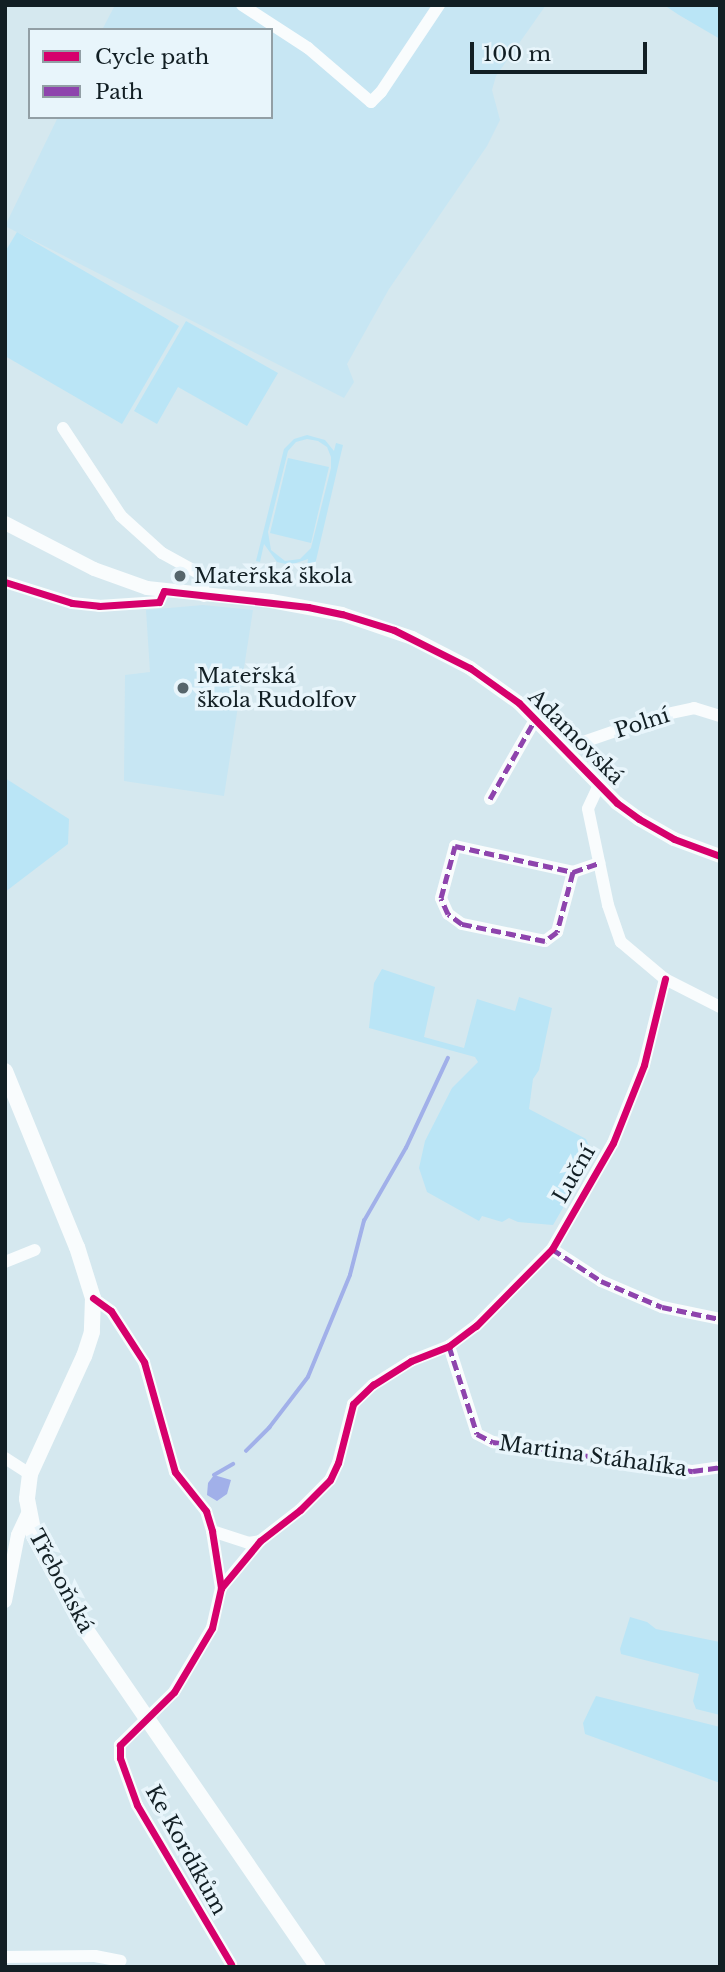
<!DOCTYPE html>
<html>
<head>
<meta charset="utf-8">
<style>
  body { margin:0 }
  #map { position:relative; width:725px; height:1972px; overflow:hidden; background:#d5e8ef; font-family:"Libre Baskerville",serif }
  div>[style] { position:absolute }
  .built>* { inset:0; background:#c7e6f3 }
  .green>* { inset:0; background:#bae5f6 }
  .water>* { inset:0; background:#a1b0e9 }
  .stream>* { height:3.5px; margin:-1.75px; padding:0 1.75px; transform-origin:1.75px; border-radius:1.75px; background:#a1b0e9 }
  .minor>* { height:12px; margin:-6px; padding:0 6px; transform-origin:6px; border-radius:6px; background:#f9fcfd }
  .tertiary>* { height:14px; margin:-7px; padding:0 7px; transform-origin:7px; border-radius:7px; background:#f9fcfd }
  .secondary>* { height:16px; margin:-8px; padding:0 8px; transform-origin:8px; border-radius:8px; background:#f9fcfd }
  .quiet>* { height:5px; margin-top:-2.5px; transform-origin:0; background:repeating-linear-gradient(90deg,#8e44ad 0 10px,transparent 0 15px) }
  .cycleway>* { height:7px; margin:-3.5px; padding:0 3.5px; transform-origin:3.5px; border-radius:3.5px; background:#d6006c }
  .dots>* { width:19px; height:19px; translate:-50% -50%; box-sizing:border-box; border:4px solid #e8f5fb; border-radius:50% }
  span { translate:-50% -50%; white-space:nowrap; text-align:center; line-height:1.15; -webkit-text-stroke:7px #e8f5fb; paint-order:stroke }
  .poi-label { font-size:21px; color:#121f24 }
  .left { translate:0 -50%; text-align:left }
  .street-label { font-size:21px; color:#121f24 }
  .frame { position:absolute; inset:0; border:7px solid #121f24; pointer-events:none }
  .legend { position:absolute; left:28px; top:28px; width:245px; height:91px; box-sizing:border-box; background:#e8f5fb; border:2px solid #929fa5; margin:0; padding:9px 12px; list-style:none; font-size:21px; color:#121f24 }
  .legend li { display:flex; align-items:center; gap:14px; height:35px }
  .legend b { width:35px; border:2px solid #929fa5 }
  .scale { position:absolute; left:470px; top:42px; width:177px; height:32px; box-sizing:border-box; border:4px solid #121f24; border-top:0; padding-left:9px; font-size:21px; line-height:24px; white-space:nowrap; color:#121f24; -webkit-text-stroke:5px #e8f5fb; paint-order:stroke }
</style>
</head>
<body>
<div id="map">
  <div class="built">
    <div style="clip-path:polygon(115px 5px,546px 5px,496px 76px,492px 90px,500px 120px,487px 146px,389px 289px,347px 364px,354px 382px,344px 398px,5px 226px,58px 117px,271px 117px,271px 30px,102px 30px)"></div>
    <div style="clip-path:polygon(203px 605px,253px 610px,224px 796px,124px 781px,125px 675px,150px 672px,146px 610px)"></div>
  </div>
  <div class="green">
    <div style="clip-path:polygon(664px 5px,720px 5px,720px 39px,679px 15px)"></div>
    <div style="clip-path:polygon(17px 232px,179px 326px,122px 424px,5px 356px,5px 252px)"></div>
    <div style="clip-path:polygon(186px 321px,278px 373px,247px 426px,178px 387px,157px 424px,134px 411px)"></div>
    <div style="clip-path:polygon(evenodd,307px 435px,325px 440px,334px 451px,336px 443px,343px 445px,314px 569px,307px 567px,308px 559px,290px 565px,277px 562px,264px 544px,260px 562px,256px 561px,284px 449px,294px 439px,307px 435px,307px 439px,318px 441px,327px 447px,331px 457px,331px 468px,311px 548px,300px 559px,285px 561px,271px 550px,268px 532px,288px 451px,296px 442px,307px 439px)"></div>
    <div style="clip-path:polygon(288px 458px,329px 467px,311px 543px,270px 533px)"></div>
    <div style="clip-path:polygon(5px 778px,69px 819px,68px 844px,5px 892px)"></div>
    <div style="clip-path:polygon(382px 969px,435px 987px,424px 1037px,464px 1048px,477px 999px,515px 1011px,519px 997px,552px 1008px,539px 1070px,533px 1079px,529px 1109px,586px 1139px,591px 1151px,584px 1172px,553px 1225px,518px 1222px,509px 1218px,502px 1222px,482px 1216px,479px 1221px,427px 1192px,419px 1168px,425px 1141px,452px 1088px,478px 1062px,475px 1057px,369px 1028px,374px 983px)"></div>
    <div style="clip-path:polygon(630px 1617px,647px 1622px,656px 1629px,720px 1642px,720px 1715px,696px 1709px,693px 1701px,699px 1674px,621px 1654px,620px 1649px)"></div>
    <div style="clip-path:polygon(596px 1696px,720px 1727px,720px 1783px,585px 1734px,583px 1723px)"></div>
  </div>
  <div class="water">
    <div style="clip-path:polygon(214px 1475px,231px 1480px,227px 1494px,217px 1501px,207px 1495px,208px 1483px)"></div>
  </div>
  <div class="stream">
    <div style="left:246px;top:1451px;width:33px;rotate:-45deg"></div>
    <div style="left:269px;top:1428px;width:64px;rotate:-52.6deg"></div>
    <div style="left:308px;top:1377px;width:110px;rotate:-67.6deg"></div>
    <div style="left:350px;top:1275px;width:56px;rotate:-75.5deg"></div>
    <div style="left:364px;top:1221px;width:84px;rotate:-60.1deg"></div>
    <div style="left:406px;top:1148px;width:99px;rotate:-65deg"></div>
    <div style="left:214px;top:1475px;width:22px;rotate:-30deg"></div>
  </div>
  <div class="minor">
    <div style="left:242px;top:5px;width:79px;rotate:33.1deg"></div>
    <div style="left:308px;top:48px;width:83px;rotate:40.6deg"></div>
    <div style="left:371px;top:102px;width:14px;rotate:-45deg"></div>
    <div style="left:381px;top:92px;width:105px;rotate:-56.3deg"></div>
    <div style="left:63px;top:428px;width:105px;rotate:56.6deg"></div>
    <div style="left:121px;top:516px;width:55px;rotate:42.1deg"></div>
    <div style="left:162px;top:553px;width:46px;rotate:28.8deg"></div>
    <div style="left:202px;top:575px;width:21px;rotate:85deg"></div>
    <div style="left:5px;top:582px;width:70px;rotate:17.4deg"></div>
    <div style="left:72px;top:603px;width:27px;rotate:6deg"></div>
    <div style="left:99px;top:606px;width:60px;rotate:-3.8deg"></div>
    <div style="left:159px;top:602px;width:12px;rotate:-66deg"></div>
    <div style="left:566px;top:748px;width:102px;rotate:-19deg"></div>
    <div style="left:662px;top:715px;width:33px;rotate:-12deg"></div>
    <div style="left:694px;top:708px;width:27px;rotate:17deg"></div>
    <div style="left:599px;top:785px;width:26px;rotate:115deg"></div>
    <div style="left:588px;top:809px;width:98px;rotate:78.2deg"></div>
    <div style="left:608px;top:905px;width:39px;rotate:71deg"></div>
    <div style="left:621px;top:942px;width:57px;rotate:40.1deg"></div>
    <div style="left:665px;top:979px;width:62px;rotate:27deg"></div>
    <div style="left:490px;top:799px;width:93px;rotate:-60.4deg"></div>
    <div style="left:573px;top:872px;width:62px;rotate:104.9deg"></div>
    <div style="left:557px;top:932px;width:15px;rotate:143deg"></div>
    <div style="left:545px;top:941px;width:85px;rotate:-168.4deg"></div>
    <div style="left:462px;top:924px;width:17px;rotate:-144deg"></div>
    <div style="left:448px;top:914px;width:17px;rotate:-114deg"></div>
    <div style="left:441px;top:898px;width:54px;rotate:-74.9deg"></div>
    <div style="left:455px;top:846px;width:121px;rotate:12.4deg"></div>
    <div style="left:573px;top:872px;width:28px;rotate:-19deg"></div>
    <div style="left:552px;top:1249px;width:59px;rotate:33.1deg"></div>
    <div style="left:601px;top:1281px;width:66px;rotate:23.1deg"></div>
    <div style="left:662px;top:1307px;width:59px;rotate:11.7deg"></div>
    <div style="left:5px;top:1262px;width:32px;rotate:-22deg"></div>
    <div style="left:93px;top:1298px;width:22px;rotate:36deg"></div>
    <div style="left:111px;top:1311px;width:61px;rotate:57.1deg"></div>
    <div style="left:144px;top:1362px;width:114px;rotate:74.3deg"></div>
    <div style="left:175px;top:1472px;width:50px;rotate:51.5deg"></div>
    <div style="left:206px;top:1511px;width:21px;rotate:73deg"></div>
    <div style="left:212px;top:1531px;width:58px;rotate:81deg"></div>
    <div style="left:221px;top:1588px;width:41px;rotate:102.7deg"></div>
    <div style="left:212px;top:1628px;width:74px;rotate:120.7deg"></div>
    <div style="left:174px;top:1692px;width:76px;rotate:135.5deg"></div>
    <div style="left:120px;top:1745px;width:13px;rotate:90deg"></div>
    <div style="left:120px;top:1758px;width:50px;rotate:70.1deg"></div>
    <div style="left:137px;top:1805px;width:185px;rotate:59.4deg"></div>
    <div style="left:449px;top:1346px;width:92px;rotate:72.3deg"></div>
    <div style="left:477px;top:1434px;width:18px;rotate:27deg"></div>
    <div style="left:493px;top:1442px;width:202px;rotate:8.3deg"></div>
    <div style="left:693px;top:1471px;width:27px;rotate:-8deg"></div>
    <div style="left:5px;top:1458px;width:30px;rotate:33deg"></div>
    <div style="left:212px;top:1531px;width:38px;rotate:18deg"></div>
    <div style="left:248px;top:1543px;width:12px;rotate:-9deg"></div>
    <div style="left:221px;top:1588px;width:61px;rotate:-50.3deg"></div>
    <div style="left:260px;top:1541px;width:51px;rotate:-37.8deg"></div>
    <div style="left:300px;top:1510px;width:42px;rotate:-45deg"></div>
    <div style="left:330px;top:1480px;width:19px;rotate:-65deg"></div>
    <div style="left:338px;top:1463px;width:61px;rotate:-75.7deg"></div>
    <div style="left:353px;top:1404px;width:28px;rotate:-44deg"></div>
    <div style="left:373px;top:1385px;width:45px;rotate:-32.3deg"></div>
    <div style="left:411px;top:1361px;width:41px;rotate:-21.5deg"></div>
    <div style="left:449px;top:1346px;width:34px;rotate:-37deg"></div>
    <div style="left:476px;top:1326px;width:108px;rotate:-45.4deg"></div>
    <div style="left:552px;top:1249px;width:122px;rotate:-60.1deg"></div>
    <div style="left:613px;top:1143px;width:84px;rotate:-68.3deg"></div>
    <div style="left:644px;top:1065px;width:89px;rotate:-76.3deg"></div>
    <div style="left:5px;top:1957px;width:90px;rotate:-0.6deg"></div>
    <div style="left:95px;top:1956px;width:26px;rotate:11deg"></div>
  </div>
  <div class="tertiary">
    <div style="left:5px;top:523px;width:100px;rotate:27.3deg"></div>
    <div style="left:94px;top:569px;width:56px;rotate:19.7deg"></div>
    <div style="left:147px;top:588px;width:125px;rotate:6deg"></div>
    <div style="left:271px;top:601px;width:72px;rotate:10.4deg"></div>
    <div style="left:342px;top:614px;width:74px;rotate:18.9deg"></div>
    <div style="left:412px;top:638px;width:65px;rotate:27.3deg"></div>
    <div style="left:470px;top:668px;width:60px;rotate:35.5deg"></div>
    <div style="left:519px;top:703px;width:140px;rotate:45.6deg"></div>
    <div style="left:617px;top:803px;width:27px;rotate:36deg"></div>
    <div style="left:639px;top:819px;width:40px;rotate:29.7deg"></div>
    <div style="left:674px;top:839px;width:49px;rotate:20.3deg"></div>
    <div style="left:5px;top:1601px;width:67px;rotate:-78.9deg"></div>
    <div style="left:18px;top:1535px;width:23px;rotate:-65deg"></div>
  </div>
  <div class="secondary">
    <div style="left:5px;top:1071px;width:190px;rotate:67.8deg"></div>
    <div style="left:77px;top:1247px;width:53px;rotate:72.6deg"></div>
    <div style="left:93px;top:1298px;width:34px;rotate:92deg"></div>
    <div style="left:92px;top:1332px;width:25px;rotate:108deg"></div>
    <div style="left:84px;top:1356px;width:130px;rotate:114.6deg"></div>
    <div style="left:30px;top:1474px;width:25px;rotate:97deg"></div>
    <div style="left:27px;top:1499px;width:38px;rotate:79deg"></div>
    <div style="left:34px;top:1536px;width:100px;rotate:61.4deg"></div>
    <div style="left:82px;top:1624px;width:416px;rotate:55.5deg"></div>
  </div>
  <div class="quiet">
    <div style="left:490px;top:799px;width:93px;rotate:-60.4deg"></div>
    <div style="left:573px;top:872px;width:62px;rotate:104.9deg"></div>
    <div style="left:557px;top:932px;width:15px;rotate:143deg"></div>
    <div style="left:545px;top:941px;width:85px;rotate:-168.4deg"></div>
    <div style="left:462px;top:924px;width:17px;rotate:-144deg"></div>
    <div style="left:448px;top:914px;width:17px;rotate:-114deg"></div>
    <div style="left:441px;top:898px;width:54px;rotate:-74.9deg"></div>
    <div style="left:455px;top:846px;width:121px;rotate:12.4deg"></div>
    <div style="left:573px;top:872px;width:28px;rotate:-19deg"></div>
    <div style="left:552px;top:1249px;width:59px;rotate:33.1deg"></div>
    <div style="left:601px;top:1281px;width:66px;rotate:23.1deg"></div>
    <div style="left:662px;top:1307px;width:59px;rotate:11.7deg"></div>
    <div style="left:453px;top:1343px;width:5px;rotate:143deg"></div>
    <div style="left:449px;top:1346px;width:92px;rotate:72.3deg"></div>
    <div style="left:477px;top:1434px;width:18px;rotate:27deg"></div>
    <div style="left:493px;top:1442px;width:202px;rotate:8.3deg"></div>
    <div style="left:693px;top:1471px;width:27px;rotate:-8deg"></div>
  </div>
  <div class="cycleway">
    <div style="left:5px;top:582px;width:70px;rotate:17.4deg"></div>
    <div style="left:72px;top:603px;width:27px;rotate:6deg"></div>
    <div style="left:99px;top:606px;width:60px;rotate:-3.8deg"></div>
    <div style="left:159px;top:602px;width:12px;rotate:-66deg"></div>
    <div style="left:164px;top:591px;width:145px;rotate:6.3deg"></div>
    <div style="left:308px;top:607px;width:35px;rotate:12deg"></div>
    <div style="left:342px;top:614px;width:54px;rotate:17.1deg"></div>
    <div style="left:394px;top:630px;width:85px;rotate:26.6deg"></div>
    <div style="left:470px;top:668px;width:60px;rotate:35.5deg"></div>
    <div style="left:519px;top:703px;width:140px;rotate:45.6deg"></div>
    <div style="left:617px;top:803px;width:27px;rotate:36deg"></div>
    <div style="left:639px;top:819px;width:40px;rotate:29.7deg"></div>
    <div style="left:674px;top:839px;width:49px;rotate:20.3deg"></div>
    <div style="left:93px;top:1298px;width:22px;rotate:36deg"></div>
    <div style="left:111px;top:1311px;width:61px;rotate:57.1deg"></div>
    <div style="left:144px;top:1362px;width:114px;rotate:74.3deg"></div>
    <div style="left:175px;top:1472px;width:50px;rotate:51.5deg"></div>
    <div style="left:206px;top:1511px;width:21px;rotate:73deg"></div>
    <div style="left:212px;top:1531px;width:58px;rotate:81deg"></div>
    <div style="left:221px;top:1588px;width:41px;rotate:102.7deg"></div>
    <div style="left:212px;top:1628px;width:74px;rotate:120.7deg"></div>
    <div style="left:174px;top:1692px;width:76px;rotate:135.5deg"></div>
    <div style="left:120px;top:1745px;width:13px;rotate:90deg"></div>
    <div style="left:120px;top:1758px;width:50px;rotate:70.1deg"></div>
    <div style="left:137px;top:1805px;width:185px;rotate:59.4deg"></div>
    <div style="left:221px;top:1588px;width:61px;rotate:-50.3deg"></div>
    <div style="left:260px;top:1541px;width:51px;rotate:-37.8deg"></div>
    <div style="left:300px;top:1510px;width:42px;rotate:-45deg"></div>
    <div style="left:330px;top:1480px;width:19px;rotate:-65deg"></div>
    <div style="left:338px;top:1463px;width:61px;rotate:-75.7deg"></div>
    <div style="left:353px;top:1404px;width:28px;rotate:-44deg"></div>
    <div style="left:373px;top:1385px;width:45px;rotate:-32.3deg"></div>
    <div style="left:411px;top:1361px;width:41px;rotate:-21.5deg"></div>
    <div style="left:449px;top:1346px;width:34px;rotate:-37deg"></div>
    <div style="left:476px;top:1326px;width:108px;rotate:-45.4deg"></div>
    <div style="left:552px;top:1249px;width:122px;rotate:-60.1deg"></div>
    <div style="left:613px;top:1143px;width:84px;rotate:-68.3deg"></div>
    <div style="left:644px;top:1065px;width:89px;rotate:-76.3deg"></div>
  </div>
  <div class="dots">
    <div style="left:180px;top:576px;background:#56656b"></div>
    <div style="left:183px;top:688px;background:#56656b"></div>
  </div>
  <div class="poi-label">
    <span class="left" style="left:194px;top:576px">Mateřská škola</span>
    <span class="left" style="left:197px;top:688px">Mateřská<br>škola Rudolfov</span>
  </div>
  <div class="street-label">
    <span style="left:642px;top:723px;rotate:-18deg">Polní</span>
    <span style="left:576px;top:737px;rotate:45deg">Adamovská</span>
    <span style="left:574px;top:1174px;rotate:-60deg">Luční</span>
    <span style="left:593px;top:1456px;rotate:8deg">Martina Stáhalíka</span>
    <span style="left:61px;top:1581px;rotate:62deg">Třeboňská</span>
    <span style="left:186px;top:1850px;rotate:61deg">Ke Kordíkům</span>
  </div>
  <div class="frame"></div>
  <ul class="legend">
  <li><b style="height:9px;background:#d6006c"></b>Cycle path</li>
  <li><b style="height:9px;background:#8e44ad"></b>Path</li>
  </ul>
  <div class="scale">100 m</div>
</div>
</body>
</html>
